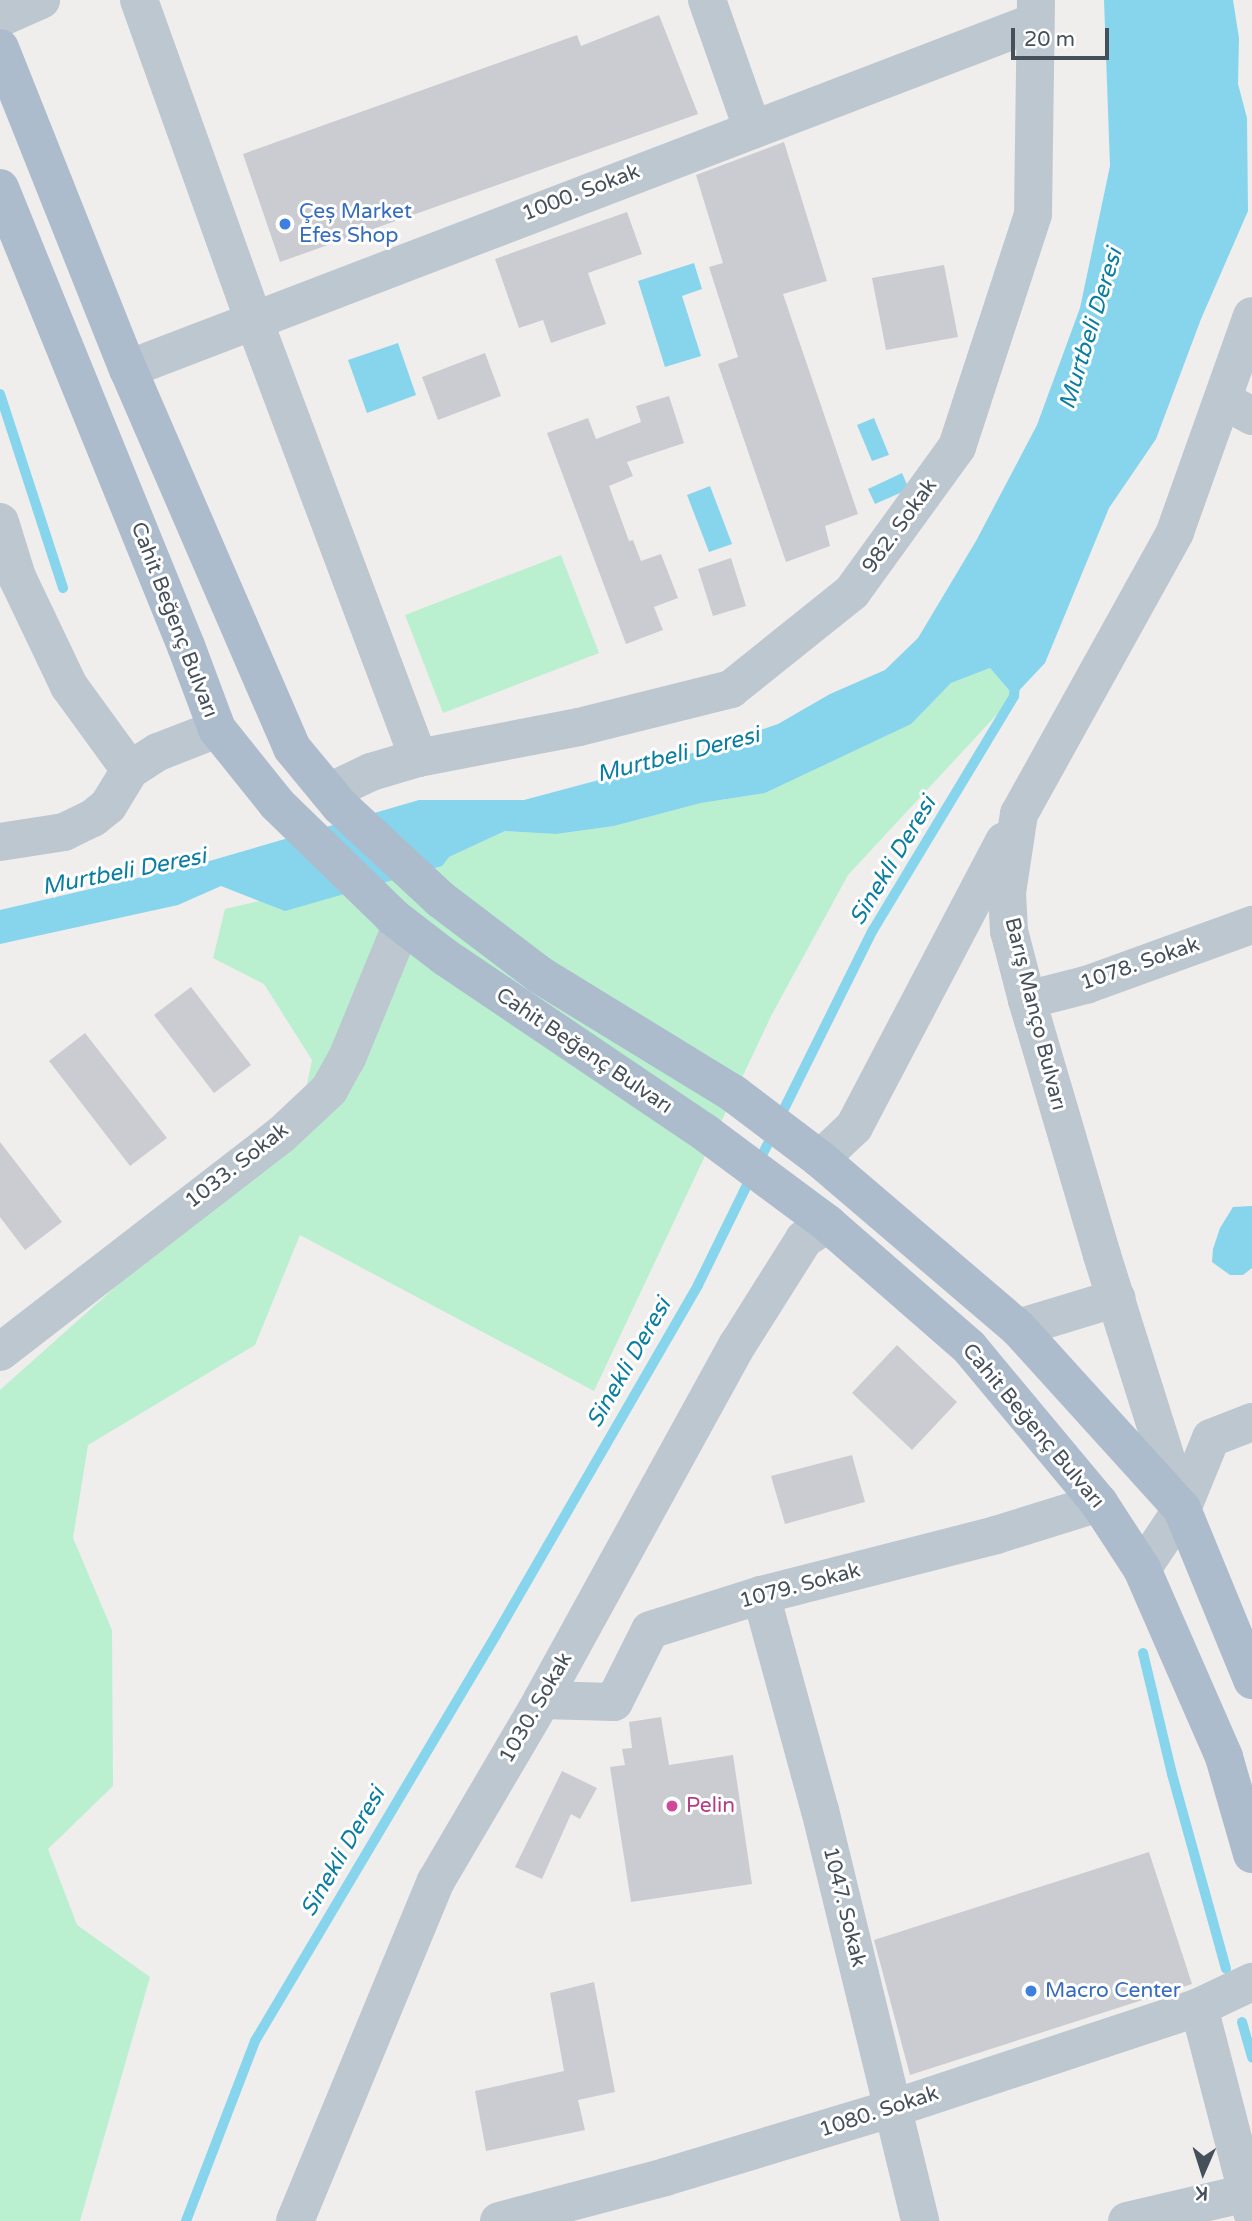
<!DOCTYPE html>
<html>
<head>
<meta charset="utf-8">
<style>
  body { margin:0 }
  #map { position:relative; width:1252px; height:2221px; overflow:hidden; background:#f0eded; font-family:"Varela Round",sans-serif }
  div>[style] { position:absolute }
  .green>* { inset:0; background:#baefd0 }
  .water>* { inset:0; background:#86d5ed }
  .stream>* { height:10px; margin:-5px; padding:0 5px; transform-origin:5px; border-radius:5px; background:#86d5ed }
  .building>* { inset:0; background:#caccd2 }
  .minor>* { height:38px; margin:-19px; padding:0 19px; transform-origin:19px; border-radius:19px; background:#bdc7d0 }
  .major>* { height:38px; margin:-19px; padding:0 19px; transform-origin:19px; border-radius:19px; background:#acbccd }
  .dots>* { width:19px; height:19px; translate:-50% -50%; box-sizing:border-box; border:4px solid #fff; border-radius:50% }
  span { translate:-50% -50%; white-space:nowrap; text-align:center; line-height:1.15; -webkit-text-stroke:6px #fff; paint-order:stroke }
  .street-label { font-size:21px; color:#45505b }
  .shop-label { font-size:21px; color:#366cbe }
  .left { translate:0 -50%; text-align:left }
  .hotel-label { font-size:21px; color:#b23c85 }
  .water-label { font-size:23px; color:#0a7ea1; font-style:italic }
  .north { position:absolute; left:1168px; top:2137px; width:70px; height:70px; -webkit-text-stroke:5px #fff; paint-order:stroke; rotate:183deg; font-size:19px; font-weight:700; line-height:28px; text-align:center; color:#45505b }
  .north::after { content:''; display:block; margin:auto; width:24px; height:32px; background:#45505b; clip-path:polygon(50% 0,100% 100%,50% 72%,0 100%) }
  .scale { position:absolute; left:1011px; top:28px; width:98px; height:32px; box-sizing:border-box; border:4px solid #45505b; border-top:0; padding-left:9px; font-size:21px; line-height:24px; white-space:nowrap; color:#45505b; -webkit-text-stroke:5px #fff; paint-order:stroke }
</style>
</head>
<body>
<div id="map">
  <div class="green">
    <div style="clip-path:polygon(561px 555px,599px 653px,443px 713px,405px 615px)"></div>
    <div style="clip-path:polygon(990px 668px,1014px 696px,848px 875px,772px 1014px,594px 1391px,300px 1235px,255px 1345px,88px 1445px,73px 1538px,112px 1630px,113px 1786px,48px 1849px,77px 1925px,150px 1977px,80px 2221px,0 2221px,0 1390px,299px 1123px,312px 1060px,264px 984px,213px 958px,225px 909px,449px 857px,505px 831px,556px 834px,614px 826px,701px 803px,765px 793px,910px 724px,951px 683px)"></div>
  </div>
  <div class="water">
    <div style="clip-path:polygon(1104px 0,1233px 0,1239px 38px,1238px 84px,1247px 118px,1248px 211px,1201px 319px,1156px 439px,1109px 508px,1045px 663px,1014px 696px,990px 668px,951px 683px,911px 724px,765px 793px,701px 803px,614px 826px,556px 834px,505px 831px,449px 857px,442px 866px,285px 911px,221px 886px,178px 905px,0 944px,0 910px,206px 862px,419px 800px,524px 800px,666px 762px,778px 724px,830px 694px,885px 670px,918px 638px,976px 541px,1037px 425px,1080px 308px,1110px 166px)"></div>
    <div style="clip-path:polygon(694px 263px,702px 289px,682px 296px,701px 356px,665px 367px,638px 281px)"></div>
    <div style="clip-path:polygon(398px 343px,416px 395px,367px 413px,348px 360px)"></div>
    <div style="clip-path:polygon(874px 418px,889px 455px,872px 461px,857px 425px)"></div>
    <div style="clip-path:polygon(902px 473px,909px 489px,875px 504px,868px 489px)"></div>
    <div style="clip-path:polygon(710px 486px,732px 544px,709px 552px,687px 495px)"></div>
    <div style="clip-path:polygon(1252px 1206px,1252px 1268px,1243px 1275px,1230px 1275px,1212px 1262px,1213px 1249px,1220px 1228px,1233px 1207px)"></div>
  </div>
  <div class="stream">
    <div style="left:0;top:394px;width:204px;rotate:72deg"></div>
    <div style="left:779px;top:1119px;width:211px;rotate:-63.6deg"></div>
    <div style="left:873px;top:930px;width:273px;rotate:-58.9deg"></div>
    <div style="left:1014px;top:696px;width:12px;rotate:-85deg"></div>
    <div style="left:758px;top:1163px;width:34px;rotate:-63deg"></div>
    <div style="left:1143px;top:1653px;width:124px;rotate:76.5deg"></div>
    <div style="left:1172px;top:1774px;width:202px;rotate:74.5deg"></div>
    <div style="left:1242px;top:2022px;width:37px;rotate:74deg"></div>
    <div style="left:186px;top:2221px;width:193px;rotate:-69deg"></div>
    <div style="left:255px;top:2041px;width:472px;rotate:-59.3deg"></div>
    <div style="left:496px;top:1635px;width:404px;rotate:-60deg"></div>
    <div style="left:698px;top:1285px;width:120px;rotate:-63.9deg"></div>
  </div>
  <div class="building">
    <div style="clip-path:polygon(659px 15px,698px 114px,280px 262px,243px 154px,577px 35px,581px 46px)"></div>
    <div style="clip-path:polygon(784px 142px,827px 281px,783px 294px,858px 514px,825px 526px,830px 546px,786px 562px,718px 364px,738px 357px,709px 267px,723px 263px,696px 175px)"></div>
    <div style="clip-path:polygon(627px 212px,642px 254px,588px 273px,606px 324px,551px 343px,543px 320px,519px 328px,495px 259px)"></div>
    <div style="clip-path:polygon(944px 265px,958px 337px,886px 350px,872px 278px)"></div>
    <div style="clip-path:polygon(485px 353px,501px 396px,438px 420px,422px 377px)"></div>
    <div style="clip-path:polygon(669px 396px,684px 443px,627px 462px,633px 476px,609px 486px,629px 541px,633px 540px,641px 561px,661px 554px,678px 598px,654px 607px,663px 630px,626px 644px,547px 433px,588px 418px,596px 439px,641px 422px,636px 406px)"></div>
    <div style="clip-path:polygon(731px 558px,746px 606px,713px 616px,698px 569px)"></div>
    <div style="clip-path:polygon(191px 987px,251px 1065px,214px 1093px,154px 1015px)"></div>
    <div style="clip-path:polygon(85px 1033px,167px 1138px,130px 1166px,49px 1061px)"></div>
    <div style="clip-path:polygon(0 1142px,62px 1222px,25px 1250px,0 1217px)"></div>
    <div style="clip-path:polygon(897px 1345px,957px 1402px,912px 1450px,852px 1393px)"></div>
    <div style="clip-path:polygon(852px 1455px,865px 1502px,785px 1524px,771px 1476px)"></div>
    <div style="clip-path:polygon(661px 1717px,669px 1765px,733px 1755px,752px 1884px,631px 1902px,610px 1767px,625px 1765px,622px 1749px,632px 1748px,629px 1722px)"></div>
    <div style="clip-path:polygon(562px 1771px,597px 1788px,580px 1819px,571px 1814px,542px 1879px,515px 1867px)"></div>
    <div style="clip-path:polygon(1149px 1852px,1192px 1984px,910px 2075px,874px 1940px)"></div>
    <div style="clip-path:polygon(594px 1982px,615px 2092px,578px 2100px,585px 2130px,486px 2151px,475px 2091px,564px 2071px,550px 1993px)"></div>
  </div>
  <div class="minor">
    <div style="left:139px;top:0;width:338px;rotate:70.3deg"></div>
    <div style="left:253px;top:318px;width:470px;rotate:69.4deg"></div>
    <div style="left:707px;top:0;width:136px;rotate:70.6deg"></div>
    <div style="left:0;top:18px;width:45px;rotate:-23.7deg"></div>
    <div style="left:128px;top:369px;width:971px;rotate:-20.94deg"></div>
    <div style="left:1223px;top:400px;width:33px;rotate:29deg"></div>
    <div style="left:0;top:522px;width:58px;rotate:72.8deg"></div>
    <div style="left:17px;top:577px;width:121px;rotate:64.5deg"></div>
    <div style="left:69px;top:686px;width:104px;rotate:54deg"></div>
    <div style="left:329px;top:792px;width:47px;rotate:-25.5deg"></div>
    <div style="left:371px;top:772px;width:49px;rotate:-16.6deg"></div>
    <div style="left:418px;top:758px;width:164px;rotate:-10.9deg"></div>
    <div style="left:579px;top:727px;width:157px;rotate:-14deg"></div>
    <div style="left:731px;top:689px;width:155px;rotate:-38.7deg"></div>
    <div style="left:852px;top:592px;width:179px;rotate:-54.1deg"></div>
    <div style="left:957px;top:447px;width:245px;rotate:-71.9deg"></div>
    <div style="left:1033px;top:214px;width:214px;rotate:-89.2deg"></div>
    <div style="left:0;top:842px;width:65px;rotate:-8.9deg"></div>
    <div style="left:64px;top:832px;width:32px;rotate:-26deg"></div>
    <div style="left:93px;top:818px;width:19px;rotate:-39deg"></div>
    <div style="left:108px;top:806px;width:42px;rotate:-58.6deg"></div>
    <div style="left:130px;top:770px;width:33px;rotate:-33deg"></div>
    <div style="left:158px;top:752px;width:63px;rotate:-21.3deg"></div>
    <div style="left:1027px;top:1000px;width:61px;rotate:-14.3deg"></div>
    <div style="left:1086px;top:985px;width:177px;rotate:-19.9deg"></div>
    <div style="left:820px;top:1159px;width:47px;rotate:-43.3deg"></div>
    <div style="left:854px;top:1127px;width:323px;rotate:-62.3deg"></div>
    <div style="left:1018px;top:1328px;width:103px;rotate:-16.9deg"></div>
    <div style="left:0;top:1352px;width:355px;rotate:-37.7deg"></div>
    <div style="left:281px;top:1135px;width:66px;rotate:-43.2deg"></div>
    <div style="left:329px;top:1090px;width:37px;rotate:-61deg"></div>
    <div style="left:347px;top:1058px;width:145px;rotate:-67.7deg"></div>
    <div style="left:1182px;top:1509px;width:266px;rotate:-107.5deg"></div>
    <div style="left:1102px;top:1255px;width:266px;rotate:-106.4deg"></div>
    <div style="left:1027px;top:1000px;width:71px;rotate:-104.6deg"></div>
    <div style="left:1009px;top:931px;width:38px;rotate:-93deg"></div>
    <div style="left:1007px;top:893px;width:80px;rotate:-81.4deg"></div>
    <div style="left:1019px;top:814px;width:322px;rotate:-61deg"></div>
    <div style="left:1175px;top:532px;width:229px;rotate:-70.4deg"></div>
    <div style="left:1142px;top:1569px;width:72px;rotate:-56.3deg"></div>
    <div style="left:1182px;top:1509px;width:77px;rotate:-67.8deg"></div>
    <div style="left:1211px;top:1438px;width:44px;rotate:-21.3deg"></div>
    <div style="left:761px;top:1595px;width:223px;rotate:74.7deg"></div>
    <div style="left:820px;top:1810px;width:423px;rotate:76.3deg"></div>
    <div style="left:542px;top:1700px;width:72px;rotate:1.6deg"></div>
    <div style="left:614px;top:1702px;width:80px;rotate:-63.4deg"></div>
    <div style="left:650px;top:1630px;width:116px;rotate:-17.5deg"></div>
    <div style="left:761px;top:1595px;width:243px;rotate:-14.3deg"></div>
    <div style="left:996px;top:1535px;width:108px;rotate:-17.3deg"></div>
    <div style="left:1199px;top:2007px;width:212px;rotate:75.5deg"></div>
    <div style="left:295px;top:2221px;width:368px;rotate:-67.5deg"></div>
    <div style="left:436px;top:1881px;width:210px;rotate:-59.6deg"></div>
    <div style="left:542px;top:1700px;width:406px;rotate:-61.2deg"></div>
    <div style="left:738px;top:1344px;width:124px;rotate:-57.8deg"></div>
    <div style="left:804px;top:1239px;width:28px;rotate:-32deg"></div>
    <div style="left:499px;top:2221px;width:172px;rotate:-14.8deg"></div>
    <div style="left:665px;top:2177px;width:239px;rotate:-16.8deg"></div>
    <div style="left:894px;top:2108px;width:321px;rotate:-18.3deg"></div>
    <div style="left:1199px;top:2007px;width:59px;rotate:-25.3deg"></div>
    <div style="left:1127px;top:2221px;width:122px;rotate:-13.2deg"></div>
  </div>
  <div class="major">
    <div style="left:0;top:48px;width:346px;rotate:68.3deg"></div>
    <div style="left:128px;top:369px;width:413px;rotate:66.6deg"></div>
    <div style="left:292px;top:748px;width:75px;rotate:50.4deg"></div>
    <div style="left:340px;top:806px;width:137px;rotate:42.9deg"></div>
    <div style="left:440px;top:899px;width:126px;rotate:37.2deg"></div>
    <div style="left:540px;top:975px;width:228px;rotate:31.5deg"></div>
    <div style="left:734px;top:1094px;width:108px;rotate:37.1deg"></div>
    <div style="left:820px;top:1159px;width:260px;rotate:40.5deg"></div>
    <div style="left:1018px;top:1328px;width:244px;rotate:47.8deg"></div>
    <div style="left:1182px;top:1509px;width:185px;rotate:67.7deg"></div>
    <div style="left:0;top:188px;width:494px;rotate:67.9deg"></div>
    <div style="left:186px;top:646px;width:89px;rotate:69.5deg"></div>
    <div style="left:217px;top:729px;width:96px;rotate:51.3deg"></div>
    <div style="left:277px;top:804px;width:162px;rotate:44.2deg"></div>
    <div style="left:393px;top:917px;width:66px;rotate:37.6deg"></div>
    <div style="left:445px;top:957px;width:316px;rotate:34deg"></div>
    <div style="left:707px;top:1134px;width:151px;rotate:36.6deg"></div>
    <div style="left:828px;top:1224px;width:187px;rotate:41.1deg"></div>
    <div style="left:969px;top:1347px;width:203px;rotate:50.2deg"></div>
    <div style="left:1099px;top:1503px;width:79px;rotate:56.9deg"></div>
    <div style="left:1142px;top:1569px;width:205px;rotate:66.4deg"></div>
    <div style="left:1224px;top:1757px;width:101px;rotate:73.9deg"></div>
  </div>
  <div class="dots">
    <div style="left:285px;top:224px;background:#3f7fe0"></div>
    <div style="left:672px;top:1806px;background:#d1479c"></div>
    <div style="left:1031px;top:1991px;background:#3f7fe0"></div>
  </div>
  <div class="street-label">
    <span style="left:581px;top:193px;rotate:-21deg">1000. Sokak</span>
    <span style="left:900px;top:526px;rotate:-54deg">982. Sokak</span>
    <span style="left:174px;top:620px;rotate:69deg">Cahit Beğenç Bulvarı</span>
    <span style="left:1140px;top:964px;rotate:-19deg">1078. Sokak</span>
    <span style="left:1035px;top:1014px;rotate:76deg">Barış Manço Bulvarı</span>
    <span style="left:584px;top:1051px;rotate:34deg">Cahit Beğenç Bulvarı</span>
    <span style="left:237px;top:1166px;rotate:-38deg">1033. Sokak</span>
    <span style="left:1033px;top:1426px;rotate:50deg">Cahit Beğenç Bulvarı</span>
    <span style="left:800px;top:1586px;rotate:-15deg">1079. Sokak</span>
    <span style="left:536px;top:1708px;rotate:-60deg">1030. Sokak</span>
    <span style="left:844px;top:1907px;rotate:76deg">1047. Sokak</span>
    <span style="left:879px;top:2112px;rotate:-18deg">1080. Sokak</span>
  </div>
  <div class="shop-label">
    <span class="left" style="left:299px;top:224px">Çeș Market<br>Efes Shop</span>
    <span class="left" style="left:1045px;top:1991px">Macro Center</span>
  </div>
  <div class="hotel-label">
    <span class="left" style="left:686px;top:1806px">Pelin</span>
  </div>
  <div class="water-label">
    <span style="left:1091px;top:329px;rotate:-73deg">Murtbeli Deresi</span>
    <span style="left:678px;top:755px;rotate:-14deg">Murtbeli Deresi</span>
    <span style="left:893px;top:861px;rotate:-59deg">Sinekli Deresi</span>
    <span style="left:124px;top:872px;rotate:-11deg">Murtbeli Deresi</span>
    <span style="left:629px;top:1363px;rotate:-60deg">Sinekli Deresi</span>
    <span style="left:343px;top:1852px;rotate:-60deg">Sinekli Deresi</span>
  </div>
  <div class="north">K</div>
  <div class="scale">20 m</div>
</div>
</body>
</html>
